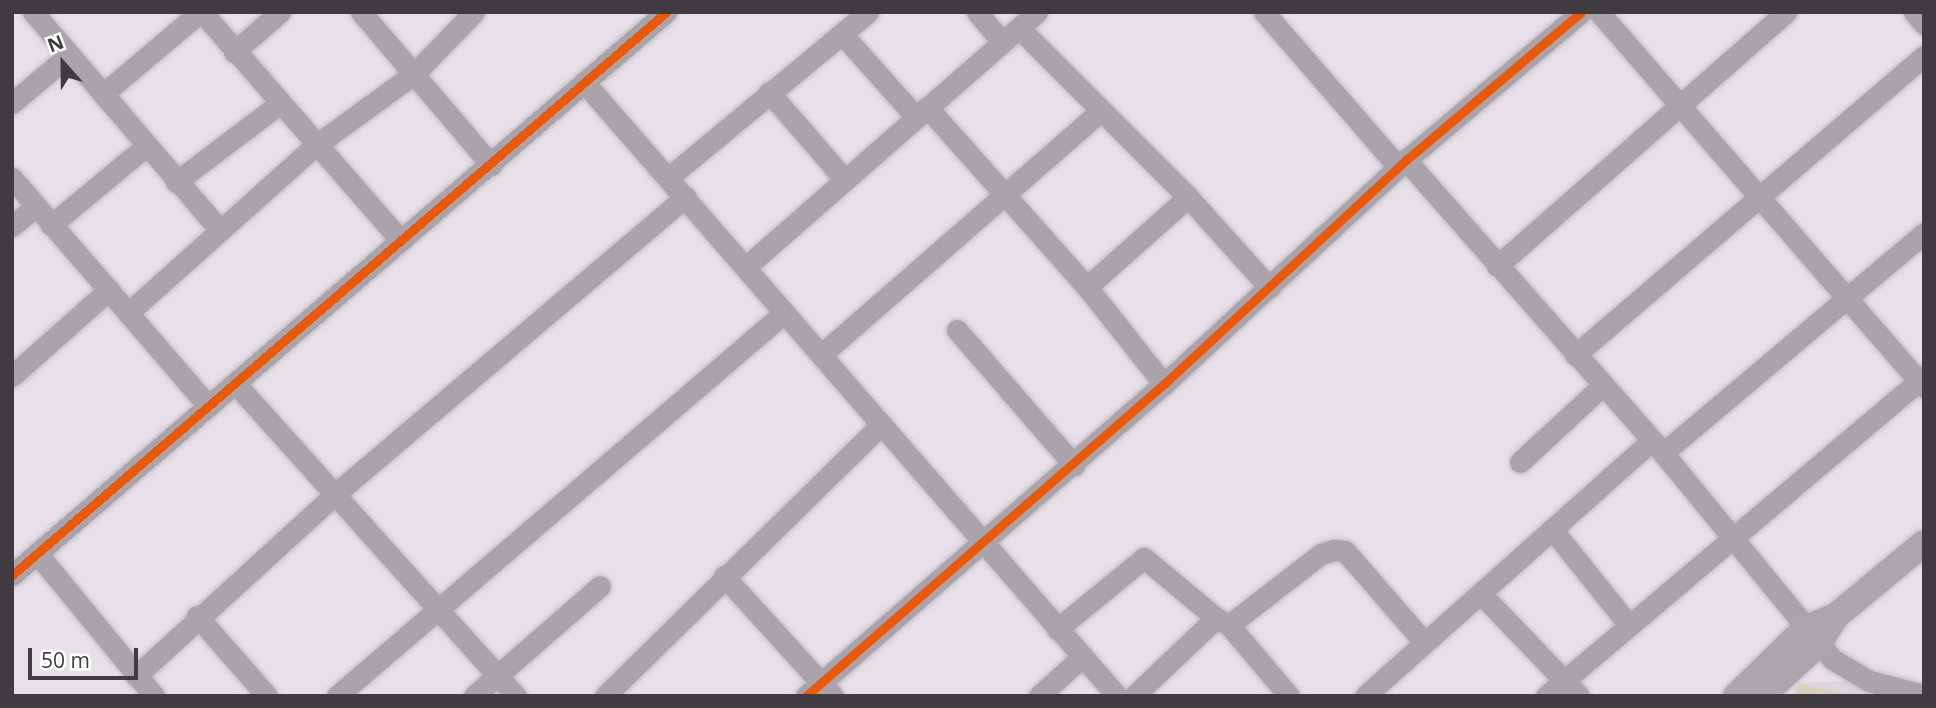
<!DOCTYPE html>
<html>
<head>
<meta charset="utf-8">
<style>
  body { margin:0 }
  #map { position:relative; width:1936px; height:708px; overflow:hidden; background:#e7e0e8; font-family:"Open Sans",sans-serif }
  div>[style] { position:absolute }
  .built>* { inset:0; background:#ded3e0 }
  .green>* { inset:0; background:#dad1bd }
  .roads { filter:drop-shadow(0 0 2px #c1bcc2) drop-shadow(0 0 2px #c1bcc2) }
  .minor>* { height:21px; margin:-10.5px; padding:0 10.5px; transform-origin:10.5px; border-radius:10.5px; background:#aaa4aa }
  .major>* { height:26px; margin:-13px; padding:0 13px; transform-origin:13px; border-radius:13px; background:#aca5ae }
  .cycleway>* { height:9px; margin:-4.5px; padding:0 4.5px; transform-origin:4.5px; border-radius:4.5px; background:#e8590c }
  span { translate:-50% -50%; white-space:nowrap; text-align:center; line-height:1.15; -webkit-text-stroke:5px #fff; paint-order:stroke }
  .frame { position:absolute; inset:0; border:14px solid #403b40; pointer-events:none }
  .north { position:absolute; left:28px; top:28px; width:70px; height:70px; -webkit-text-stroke:5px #fff; paint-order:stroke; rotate:339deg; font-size:19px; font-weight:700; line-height:28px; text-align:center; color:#403b40 }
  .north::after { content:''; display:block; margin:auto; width:24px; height:32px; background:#403b40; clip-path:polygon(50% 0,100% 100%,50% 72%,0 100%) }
  .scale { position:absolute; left:28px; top:648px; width:110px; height:32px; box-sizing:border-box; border:4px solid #403b40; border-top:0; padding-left:9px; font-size:21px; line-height:24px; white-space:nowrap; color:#403b40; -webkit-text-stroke:5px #fff; paint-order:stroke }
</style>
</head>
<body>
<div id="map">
  <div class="built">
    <div style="clip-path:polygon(1845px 681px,1901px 696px,1790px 696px,1799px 683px)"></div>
  </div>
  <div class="green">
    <div style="clip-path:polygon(1799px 683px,1852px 696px,1795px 696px)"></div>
  </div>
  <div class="roads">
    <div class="minor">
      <div style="left:33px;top:12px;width:286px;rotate:49.4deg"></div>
      <div style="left:202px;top:12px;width:303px;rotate:49deg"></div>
      <div style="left:361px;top:12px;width:201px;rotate:49.6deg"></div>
      <div style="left:977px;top:12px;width:39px;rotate:50deg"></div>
      <div style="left:1264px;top:12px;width:200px;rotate:49.1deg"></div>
      <div style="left:1395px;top:163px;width:11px;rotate:-15deg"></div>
      <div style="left:1599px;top:12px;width:496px;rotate:49.1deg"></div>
      <div style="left:1914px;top:12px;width:16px;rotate:50deg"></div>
      <div style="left:1019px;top:28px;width:239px;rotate:45deg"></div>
      <div style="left:1188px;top:197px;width:122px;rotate:48deg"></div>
      <div style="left:843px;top:35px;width:110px;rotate:48.3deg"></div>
      <div style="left:234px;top:52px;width:61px;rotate:-41deg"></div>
      <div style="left:584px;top:82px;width:813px;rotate:49.04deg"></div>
      <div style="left:769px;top:92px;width:116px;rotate:49.2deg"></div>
      <div style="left:103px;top:94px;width:127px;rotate:-40.2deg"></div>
      <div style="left:12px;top:103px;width:75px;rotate:-40.1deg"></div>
      <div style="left:927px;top:107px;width:241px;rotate:48.4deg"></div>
      <div style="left:1087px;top:287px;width:124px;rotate:51.6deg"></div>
      <div style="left:1406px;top:160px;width:390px;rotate:48.7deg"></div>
      <div style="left:1663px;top:453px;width:266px;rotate:50.6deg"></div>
      <div style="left:1832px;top:659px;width:43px;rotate:30.7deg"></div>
      <div style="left:1869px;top:681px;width:57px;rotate:14.3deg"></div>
      <div style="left:12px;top:178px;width:301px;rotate:49.3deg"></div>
      <div style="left:668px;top:178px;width:260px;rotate:-39.7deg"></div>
      <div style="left:176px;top:182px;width:129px;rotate:-37.1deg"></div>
      <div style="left:51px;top:225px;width:124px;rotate:-39.7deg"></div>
      <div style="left:12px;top:226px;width:31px;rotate:-40deg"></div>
      <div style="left:748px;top:265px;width:384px;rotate:-41.2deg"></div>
      <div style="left:1497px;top:266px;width:385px;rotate:-41.3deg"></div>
      <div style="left:1087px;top:287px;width:135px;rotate:-41.7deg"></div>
      <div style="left:128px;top:313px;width:252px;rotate:-41.8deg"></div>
      <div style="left:316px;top:145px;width:122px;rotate:-36deg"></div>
      <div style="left:415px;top:73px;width:85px;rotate:-46deg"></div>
      <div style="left:957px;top:330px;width:179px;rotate:49.1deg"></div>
      <div style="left:822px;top:354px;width:368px;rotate:-41.1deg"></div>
      <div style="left:1575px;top:355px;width:460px;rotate:-40.6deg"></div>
      <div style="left:12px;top:376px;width:130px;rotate:-41.6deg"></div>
      <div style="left:235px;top:383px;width:421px;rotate:48.1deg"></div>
      <div style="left:1663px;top:453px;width:341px;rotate:-40.1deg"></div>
      <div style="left:1520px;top:462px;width:112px;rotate:-42.8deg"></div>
      <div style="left:1552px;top:529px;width:122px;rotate:51.3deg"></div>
      <div style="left:37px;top:553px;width:185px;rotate:50.7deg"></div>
      <div style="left:12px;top:575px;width:863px;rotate:-40.72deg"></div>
      <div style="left:724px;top:576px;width:162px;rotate:47.8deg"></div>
      <div style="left:1481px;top:594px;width:141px;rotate:46.1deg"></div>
      <div style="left:197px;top:616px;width:106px;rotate:48.8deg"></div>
      <div style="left:1229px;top:625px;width:93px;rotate:49.8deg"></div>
      <div style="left:1057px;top:629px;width:112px;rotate:-39.2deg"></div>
      <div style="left:1144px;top:558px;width:94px;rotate:39.8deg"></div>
      <div style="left:136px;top:676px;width:268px;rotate:-42.4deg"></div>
      <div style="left:334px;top:495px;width:461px;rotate:-40.3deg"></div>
      <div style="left:337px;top:696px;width:589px;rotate:-40.59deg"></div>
      <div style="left:474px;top:696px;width:167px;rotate:-41.1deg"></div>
      <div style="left:605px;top:696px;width:388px;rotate:-44.5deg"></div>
      <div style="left:806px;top:696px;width:475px;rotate:-41.1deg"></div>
      <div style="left:1164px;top:384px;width:330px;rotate:-42.8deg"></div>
      <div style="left:1406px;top:160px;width:229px;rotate:-40.2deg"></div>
      <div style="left:1039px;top:696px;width:58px;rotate:-42.2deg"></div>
      <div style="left:1134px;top:696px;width:113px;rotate:-43.6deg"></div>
      <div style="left:1216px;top:618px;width:15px;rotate:28deg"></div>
      <div style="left:1229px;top:625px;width:116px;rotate:-37.7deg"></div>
      <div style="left:1321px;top:554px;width:14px;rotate:-17deg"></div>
      <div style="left:1334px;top:550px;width:11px;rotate:5deg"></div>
      <div style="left:1345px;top:551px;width:121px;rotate:49deg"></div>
      <div style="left:1365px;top:696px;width:383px;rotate:-41.7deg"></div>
      <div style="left:1546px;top:696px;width:495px;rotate:-40.2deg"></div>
    </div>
    <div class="major">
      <div style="left:1736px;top:696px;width:98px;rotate:-44.2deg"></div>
      <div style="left:1806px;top:628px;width:32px;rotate:-22deg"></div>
      <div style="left:1762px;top:696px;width:78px;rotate:-42.9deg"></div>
      <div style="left:1819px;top:643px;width:32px;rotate:-58deg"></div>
      <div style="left:1836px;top:616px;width:114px;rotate:-39.7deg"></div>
    </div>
  </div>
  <div class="cycleway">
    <div style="left:12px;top:575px;width:863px;rotate:-40.72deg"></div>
    <div style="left:806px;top:696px;width:475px;rotate:-41.1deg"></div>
    <div style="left:1164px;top:384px;width:330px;rotate:-42.8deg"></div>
    <div style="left:1406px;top:160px;width:229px;rotate:-40.2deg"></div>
  </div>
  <div class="frame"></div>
  <div class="north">N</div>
  <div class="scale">50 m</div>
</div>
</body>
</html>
